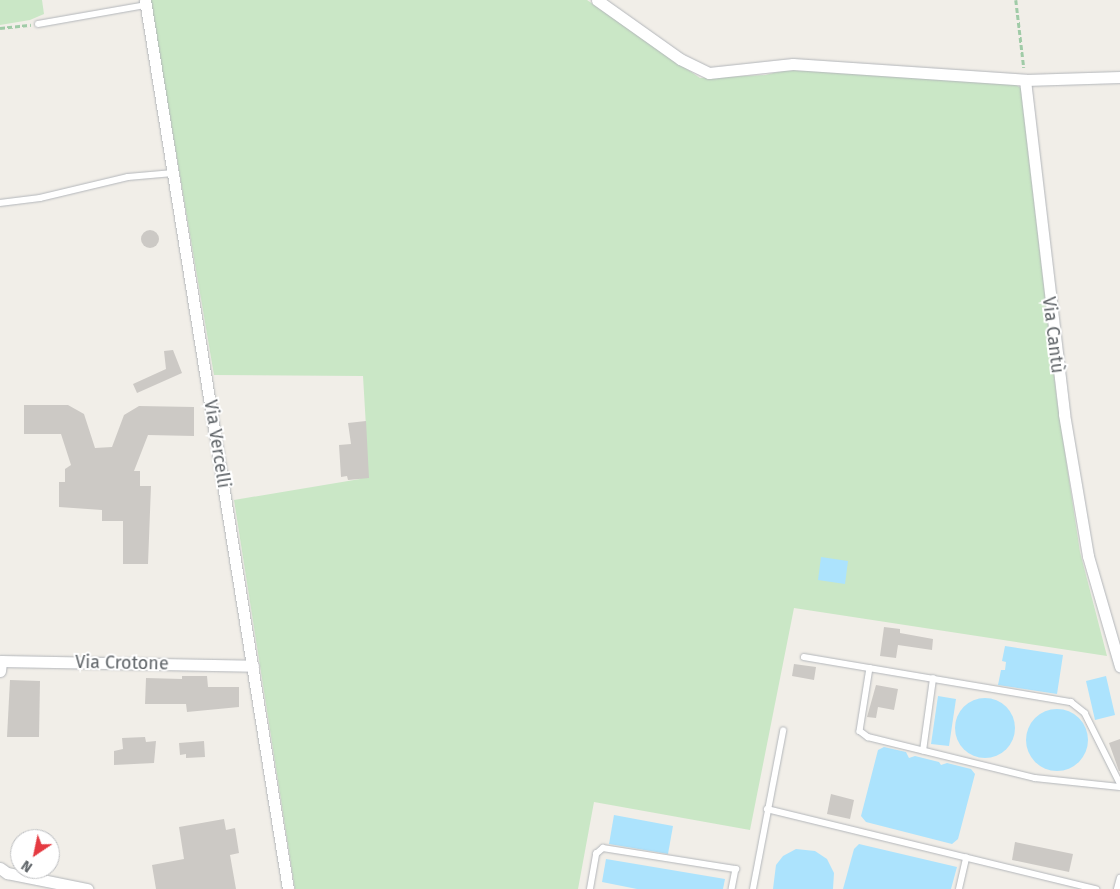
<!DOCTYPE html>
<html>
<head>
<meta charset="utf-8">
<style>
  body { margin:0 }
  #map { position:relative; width:1120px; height:889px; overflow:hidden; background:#f1eee8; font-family:"Fira Sans",sans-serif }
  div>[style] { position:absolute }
  .green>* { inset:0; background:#cae7c6 }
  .water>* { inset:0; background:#ace3fd }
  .round { border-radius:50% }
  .building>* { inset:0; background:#ccc9c5 }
  .path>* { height:2.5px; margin-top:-1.25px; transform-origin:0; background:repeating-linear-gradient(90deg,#a0cba7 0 5px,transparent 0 7.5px) }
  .roads { filter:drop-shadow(0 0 1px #b3b6ba) drop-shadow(0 0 1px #b3b6ba) }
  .lane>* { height:5.5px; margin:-2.75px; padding:0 2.75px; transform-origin:2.75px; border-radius:2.75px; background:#fff }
  .street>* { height:11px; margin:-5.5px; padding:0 5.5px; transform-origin:5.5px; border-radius:5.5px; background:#fff }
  span { translate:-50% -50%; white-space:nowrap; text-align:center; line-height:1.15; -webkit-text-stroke:4px #fff; paint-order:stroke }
  .street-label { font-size:18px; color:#5f6468 }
  .north { position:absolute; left:10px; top:829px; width:50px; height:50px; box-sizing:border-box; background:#fff; border:1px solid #bfc1c3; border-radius:50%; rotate:214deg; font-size:14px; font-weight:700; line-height:20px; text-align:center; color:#5f6468 }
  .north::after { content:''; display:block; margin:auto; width:18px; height:22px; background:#e53a41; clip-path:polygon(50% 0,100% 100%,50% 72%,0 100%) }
</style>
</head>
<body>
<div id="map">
  <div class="green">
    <div style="clip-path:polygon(0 0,42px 0,44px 14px,30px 20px,0 25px)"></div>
    <div style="clip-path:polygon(150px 0,587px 0,700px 78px,765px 75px,786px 70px,884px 73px,1013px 83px,1021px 88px,1057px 400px,1080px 552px,1107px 656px,794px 608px,750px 830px,594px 802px,578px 889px,295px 889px,234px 500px,360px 479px,366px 427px,363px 376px,214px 375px)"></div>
  </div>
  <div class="water">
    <div style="clip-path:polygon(821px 557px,848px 561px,845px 584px,818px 580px)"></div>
    <div style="clip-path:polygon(1005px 646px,1063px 655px,1057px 694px,998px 685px,1001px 670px,1005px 670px,1006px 662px,1002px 661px)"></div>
    <div style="clip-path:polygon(1106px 676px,1115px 715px,1095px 720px,1086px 681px)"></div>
    <div style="clip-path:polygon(938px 696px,956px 699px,949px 746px,931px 744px)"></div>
    <div class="round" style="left:955px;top:698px;width:60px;height:60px"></div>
    <div class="round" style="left:1026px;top:709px;width:62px;height:62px"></div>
    <div style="clip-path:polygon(884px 747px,906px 752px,909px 758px,915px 756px,939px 762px,941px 765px,947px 763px,971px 769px,975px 774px,958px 839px,952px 844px,866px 822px,861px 816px,878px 750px)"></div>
    <div style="clip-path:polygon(614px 815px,673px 826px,668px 854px,609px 844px)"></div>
    <div style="clip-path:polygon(859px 844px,957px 867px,951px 889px,843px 889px,854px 849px)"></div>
    <div style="clip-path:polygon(796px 849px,815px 851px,827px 859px,834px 873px,833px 889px,773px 889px,776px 865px,783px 856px)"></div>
    <div style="clip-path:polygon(606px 859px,725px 879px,723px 889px,637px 889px,602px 882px)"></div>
  </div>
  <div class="building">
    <div class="round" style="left:141px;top:230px;width:18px;height:18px"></div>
    <div style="clip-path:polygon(173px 350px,182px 373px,137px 393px,133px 384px,166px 369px,164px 351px)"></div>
    <div style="clip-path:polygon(24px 405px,68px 405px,84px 414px,95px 448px,112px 447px,124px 415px,139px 406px,194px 407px,194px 436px,148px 435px,134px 471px,140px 471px,140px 486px,151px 486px,148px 564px,123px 564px,123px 521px,102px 521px,102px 510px,59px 507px,59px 482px,65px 482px,65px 469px,71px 465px,61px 434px,24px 434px)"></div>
    <div style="clip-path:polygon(366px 421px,369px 478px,348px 480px,347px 476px,341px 477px,339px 445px,351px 444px,348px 423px)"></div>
    <div style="clip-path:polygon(884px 627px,900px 629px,900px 633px,933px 639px,932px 650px,898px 645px,896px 658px,880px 656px)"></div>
    <div style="clip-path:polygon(794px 664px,816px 667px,814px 680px,792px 676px)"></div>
    <div style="clip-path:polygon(182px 676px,207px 676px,208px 687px,239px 687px,239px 707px,187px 712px,186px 704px,145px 704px,146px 678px,182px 679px)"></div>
    <div style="clip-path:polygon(10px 680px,40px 681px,39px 737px,7px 737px)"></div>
    <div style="clip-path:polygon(876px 685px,898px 689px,894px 710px,878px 707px,876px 718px,867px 717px)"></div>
    <div style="clip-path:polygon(145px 737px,146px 742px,156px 741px,154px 763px,114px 765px,114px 751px,123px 749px,122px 738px)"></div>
    <div style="clip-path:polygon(1120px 739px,1120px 771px,1119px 771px,1109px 743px)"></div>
    <div style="clip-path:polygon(204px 741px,205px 757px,186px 758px,186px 754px,180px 755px,179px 743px)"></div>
    <div style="clip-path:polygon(831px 794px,854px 800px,850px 819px,827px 814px)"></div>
    <div style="clip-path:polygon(224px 819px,226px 830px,235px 828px,239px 853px,230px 855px,236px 889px,156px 889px,152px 865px,184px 859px,179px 827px)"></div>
    <div style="clip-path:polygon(1015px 842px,1073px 854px,1069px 872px,1012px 860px)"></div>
  </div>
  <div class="path">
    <div style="left:1016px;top:0;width:68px;rotate:83.3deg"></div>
    <div style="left:0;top:28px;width:31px;rotate:-6deg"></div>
  </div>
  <div class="roads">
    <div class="lane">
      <div style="left:38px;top:24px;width:110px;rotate:-10deg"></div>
      <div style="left:0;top:203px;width:40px;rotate:-7.1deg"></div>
      <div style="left:40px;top:198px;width:90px;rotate:-13.4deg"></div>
      <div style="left:128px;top:177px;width:45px;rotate:-5.1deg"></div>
      <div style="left:804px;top:657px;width:271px;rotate:9.6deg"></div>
      <div style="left:1071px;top:702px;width:18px;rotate:38deg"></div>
      <div style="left:1085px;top:713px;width:78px;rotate:63.4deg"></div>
      <div style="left:870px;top:668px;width:64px;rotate:99deg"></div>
      <div style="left:860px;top:731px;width:10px;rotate:37deg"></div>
      <div style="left:868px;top:737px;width:172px;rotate:13.8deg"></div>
      <div style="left:1035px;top:778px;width:85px;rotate:6deg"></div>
      <div style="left:923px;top:751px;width:73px;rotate:-82.1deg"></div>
      <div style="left:767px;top:809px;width:339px;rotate:13.7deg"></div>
      <div style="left:590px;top:889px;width:36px;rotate:-80deg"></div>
      <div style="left:596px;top:854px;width:9px;rotate:-41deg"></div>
      <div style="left:603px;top:848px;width:135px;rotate:9deg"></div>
      <div style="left:736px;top:869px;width:20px;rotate:101deg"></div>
      <div style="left:753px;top:889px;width:161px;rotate:-79.2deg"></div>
      <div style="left:959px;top:889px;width:32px;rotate:-77deg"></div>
      <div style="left:1117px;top:889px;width:11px;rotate:-75deg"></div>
    </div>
    <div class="street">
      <div style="left:145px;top:0;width:900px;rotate:80.86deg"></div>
      <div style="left:597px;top:0;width:102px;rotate:35.4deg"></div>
      <div style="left:680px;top:59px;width:32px;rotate:26deg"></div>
      <div style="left:709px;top:73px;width:84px;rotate:-6.1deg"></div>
      <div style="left:793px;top:64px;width:233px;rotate:3.9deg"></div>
      <div style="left:1025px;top:80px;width:95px;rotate:-1.8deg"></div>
      <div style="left:1025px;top:80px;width:336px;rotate:83.3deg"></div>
      <div style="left:1064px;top:414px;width:144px;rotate:80.4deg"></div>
      <div style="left:1088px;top:556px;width:115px;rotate:73.8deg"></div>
      <div style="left:0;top:671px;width:10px;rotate:-84deg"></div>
      <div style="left:1px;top:661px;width:252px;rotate:1.1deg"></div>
      <div style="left:0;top:868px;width:9px;rotate:36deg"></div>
      <div style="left:7px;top:873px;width:82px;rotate:11.3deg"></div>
    </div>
  </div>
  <div class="street-label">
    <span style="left:1053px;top:335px;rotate:83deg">Via Cantù</span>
    <span style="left:217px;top:444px;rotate:81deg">Via Vercelli</span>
    <span style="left:122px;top:663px;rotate:1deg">Via Crotone</span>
  </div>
  <div class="north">N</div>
</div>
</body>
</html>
